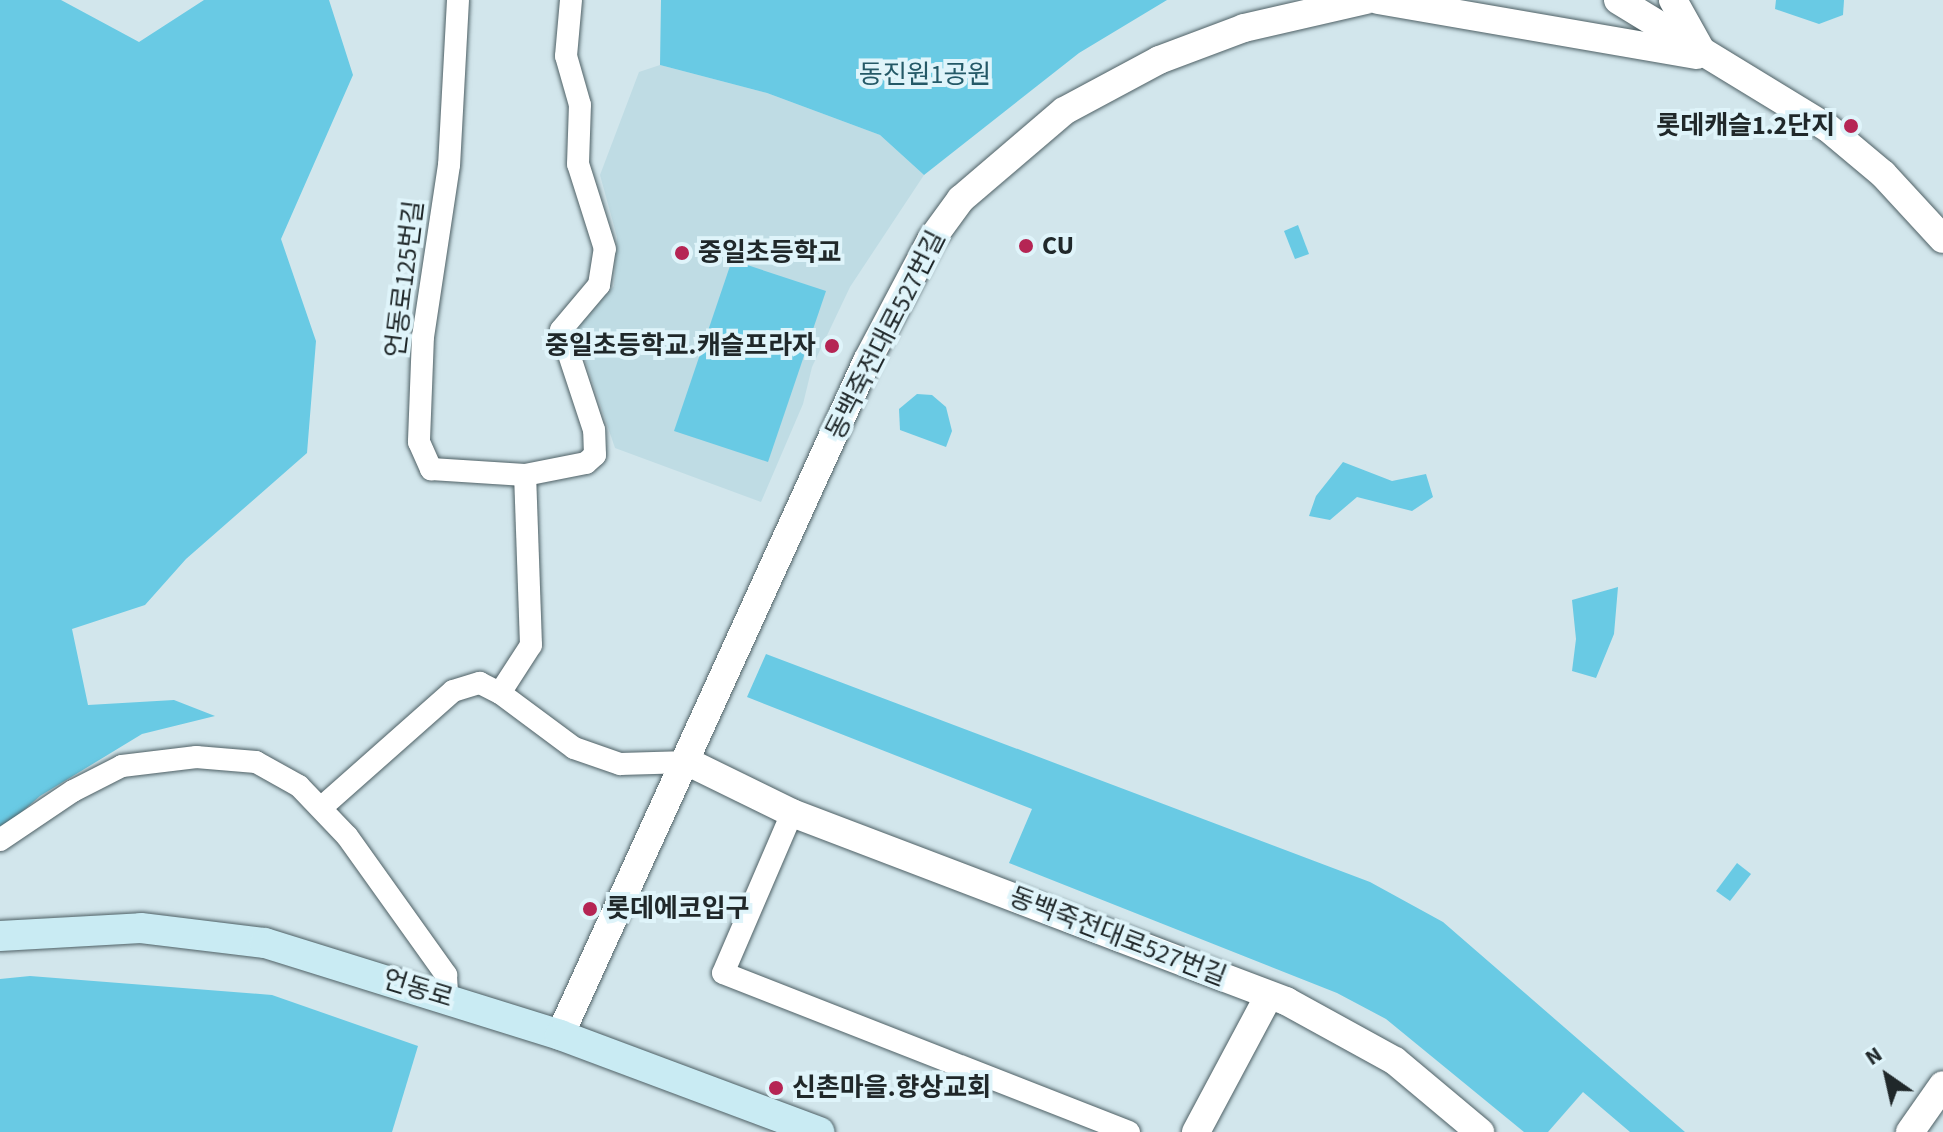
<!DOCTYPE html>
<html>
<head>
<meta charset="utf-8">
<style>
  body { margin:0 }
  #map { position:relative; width:1943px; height:1132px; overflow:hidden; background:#d2e6ec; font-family:"Source Sans 3","Noto Sans KR",sans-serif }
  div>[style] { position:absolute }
  .built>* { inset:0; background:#bfdce4 }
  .green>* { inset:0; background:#69cae4 }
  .roads { filter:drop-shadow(0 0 2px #4e6065) drop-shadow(0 0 2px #4e6065) }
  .minor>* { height:22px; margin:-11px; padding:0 11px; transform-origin:11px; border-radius:11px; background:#fff }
  .tertiary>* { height:28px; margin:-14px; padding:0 14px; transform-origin:14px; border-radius:14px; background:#fff }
  .secondary>* { height:30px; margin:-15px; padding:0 15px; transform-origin:15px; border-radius:15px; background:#c9ebf3 }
  .dots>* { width:22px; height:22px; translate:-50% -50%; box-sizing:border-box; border:4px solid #dff4fa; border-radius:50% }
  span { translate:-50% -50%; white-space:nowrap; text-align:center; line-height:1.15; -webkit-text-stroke:8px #dff4fa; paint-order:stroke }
  .park-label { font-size:26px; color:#245967 }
  .poi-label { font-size:26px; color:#20282a; font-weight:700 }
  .right { translate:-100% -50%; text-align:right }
  .left { translate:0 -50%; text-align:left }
  .street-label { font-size:26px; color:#20282a }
  .north { position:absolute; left:1847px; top:1036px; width:80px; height:80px; -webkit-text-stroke:6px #dff4fa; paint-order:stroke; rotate:326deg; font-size:22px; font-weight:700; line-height:32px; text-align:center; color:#20282a }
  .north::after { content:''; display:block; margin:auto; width:28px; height:36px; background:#20282a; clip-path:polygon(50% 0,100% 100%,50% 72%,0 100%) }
</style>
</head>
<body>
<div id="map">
  <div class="built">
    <div style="clip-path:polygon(660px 65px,767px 93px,880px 135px,924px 175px,850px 287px,812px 367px,803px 404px,761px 502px,615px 448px,574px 327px,614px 286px,617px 237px,600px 175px,639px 72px)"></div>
  </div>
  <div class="green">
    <div style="clip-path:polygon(0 0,61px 0,139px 42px,204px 0,329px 0,353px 75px,281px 239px,316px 341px,307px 453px,186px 559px,145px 605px,72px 629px,88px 705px,174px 700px,215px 716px,142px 734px,40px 796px,0 831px)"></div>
    <div style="clip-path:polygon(661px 0,1167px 0,1079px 53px,924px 175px,880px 135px,767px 93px,660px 65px)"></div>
    <div style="clip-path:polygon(1776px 0,1844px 0,1843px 15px,1819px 24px,1775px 9px)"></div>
    <div style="clip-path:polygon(1298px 225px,1309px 254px,1295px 259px,1284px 231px)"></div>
    <div style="clip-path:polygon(732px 260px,826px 291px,768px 462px,674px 431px)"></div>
    <div style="clip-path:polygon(917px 394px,932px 395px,946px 407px,952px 431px,946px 447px,900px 430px,899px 409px)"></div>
    <div style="clip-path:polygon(1343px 462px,1392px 481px,1426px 474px,1433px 497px,1412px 511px,1357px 497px,1330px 520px,1309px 516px,1316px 496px)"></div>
    <div style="clip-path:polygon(1618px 587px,1614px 634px,1596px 678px,1572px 671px,1576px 639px,1572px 600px)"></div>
    <div style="clip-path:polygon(766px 654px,1370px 882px,1443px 922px,1685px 1132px,1630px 1132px,1583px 1092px,1548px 1132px,1524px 1132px,1386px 1019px,1337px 993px,1009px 863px,1032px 809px,747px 697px)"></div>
    <div style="clip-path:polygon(1737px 863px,1751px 874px,1730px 901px,1716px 891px)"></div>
    <div style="clip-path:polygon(30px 976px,272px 995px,418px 1046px,392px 1132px,0 1132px,0 979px)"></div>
  </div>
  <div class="roads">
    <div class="minor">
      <div style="left:458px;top:0;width:165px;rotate:93.1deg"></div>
      <div style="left:449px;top:165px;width:173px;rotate:98.6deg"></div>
      <div style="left:423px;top:336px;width:106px;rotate:92.2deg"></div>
      <div style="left:419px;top:442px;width:30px;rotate:66deg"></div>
      <div style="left:431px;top:469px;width:94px;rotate:3.7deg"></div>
      <div style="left:525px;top:475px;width:62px;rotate:-11.1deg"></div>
      <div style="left:586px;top:463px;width:12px;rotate:-42deg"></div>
      <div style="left:595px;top:455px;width:25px;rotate:-92deg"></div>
      <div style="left:594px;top:430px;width:105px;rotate:-108.3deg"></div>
      <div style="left:561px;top:330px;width:59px;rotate:-49.8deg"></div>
      <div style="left:599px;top:285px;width:36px;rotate:-81deg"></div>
      <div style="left:605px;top:249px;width:89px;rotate:-107.6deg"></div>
      <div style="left:578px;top:164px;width:59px;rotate:-88.1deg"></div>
      <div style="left:580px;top:105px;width:51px;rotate:-105.9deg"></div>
      <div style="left:566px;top:56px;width:56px;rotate:-84.9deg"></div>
      <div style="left:500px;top:693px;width:92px;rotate:36.6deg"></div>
      <div style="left:574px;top:748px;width:49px;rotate:19.2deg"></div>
      <div style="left:620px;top:764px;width:68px;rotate:-1.7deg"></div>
      <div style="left:322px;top:807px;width:175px;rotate:-41.5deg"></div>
      <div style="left:453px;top:691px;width:28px;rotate:-17deg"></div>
      <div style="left:480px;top:683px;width:22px;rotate:27deg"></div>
      <div style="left:500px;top:693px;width:57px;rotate:-57.1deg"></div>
      <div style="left:531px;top:645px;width:170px;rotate:-92deg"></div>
      <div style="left:792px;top:813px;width:174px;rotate:113.3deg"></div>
      <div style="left:723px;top:973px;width:436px;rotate:21.4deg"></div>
      <div style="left:0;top:840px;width:88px;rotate:-33.9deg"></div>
      <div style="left:73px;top:791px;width:55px;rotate:-27deg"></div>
      <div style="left:122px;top:766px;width:75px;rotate:-6.9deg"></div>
      <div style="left:196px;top:757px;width:60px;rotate:4.8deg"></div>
      <div style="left:256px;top:762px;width:49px;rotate:29.2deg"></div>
      <div style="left:299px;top:786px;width:69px;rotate:46.2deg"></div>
      <div style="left:347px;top:836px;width:171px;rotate:54.5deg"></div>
      <div style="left:446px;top:975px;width:21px;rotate:87deg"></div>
    </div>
    <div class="tertiary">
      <div style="left:1378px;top:0;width:323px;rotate:9.8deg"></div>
      <div style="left:1618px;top:0;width:246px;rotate:31.4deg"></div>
      <div style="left:1828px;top:128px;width:72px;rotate:39.9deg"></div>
      <div style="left:1883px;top:174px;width:88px;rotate:47.3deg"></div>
      <div style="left:1673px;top:0;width:60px;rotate:60.9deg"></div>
      <div style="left:688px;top:762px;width:116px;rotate:26.1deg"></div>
      <div style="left:792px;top:813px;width:529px;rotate:20.84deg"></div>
      <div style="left:1286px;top:1001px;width:124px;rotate:28.8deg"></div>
      <div style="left:1395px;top:1061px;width:111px;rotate:39.9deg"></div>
      <div style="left:560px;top:1035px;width:741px;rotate:-65.51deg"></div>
      <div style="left:867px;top:361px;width:137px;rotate:-62.1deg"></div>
      <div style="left:931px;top:240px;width:51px;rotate:-53.8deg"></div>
      <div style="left:961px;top:199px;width:135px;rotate:-40.5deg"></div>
      <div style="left:1064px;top:111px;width:108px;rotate:-28.2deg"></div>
      <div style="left:1159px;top:60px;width:91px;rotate:-20.6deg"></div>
      <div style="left:1244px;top:28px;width:125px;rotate:-12.9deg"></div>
      <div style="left:1196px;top:1132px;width:155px;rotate:-61.9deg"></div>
      <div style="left:1910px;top:1132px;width:57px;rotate:-54.9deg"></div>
    </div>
    <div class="secondary">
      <div style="left:0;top:936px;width:141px;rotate:-3.2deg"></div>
      <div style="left:141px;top:928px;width:125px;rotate:6.9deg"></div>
      <div style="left:265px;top:943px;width:309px;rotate:17.3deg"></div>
      <div style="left:560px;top:1035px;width:277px;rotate:20.5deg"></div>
    </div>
  </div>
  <div class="dots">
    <div style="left:1851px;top:126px;background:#b52554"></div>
    <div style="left:1026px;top:246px;background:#b52554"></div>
    <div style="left:682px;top:253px;background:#b52554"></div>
    <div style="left:832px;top:346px;background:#b52554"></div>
    <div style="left:590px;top:909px;background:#b52554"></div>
    <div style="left:776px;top:1088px;background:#b52554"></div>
  </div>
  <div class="park-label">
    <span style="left:925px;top:75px">동진원1공원</span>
  </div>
  <div class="poi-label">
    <span class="right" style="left:1835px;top:126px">롯데캐슬1.2단지</span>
    <span class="left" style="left:1042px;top:246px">CU</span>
    <span class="left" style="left:698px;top:253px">중일초등학교</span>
    <span class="right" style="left:816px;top:346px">중일초등학교.캐슬프라자</span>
    <span class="left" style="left:606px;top:909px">롯데에코입구</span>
    <span class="left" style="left:792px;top:1088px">신촌마을.향상교회</span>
  </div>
  <div class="street-label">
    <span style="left:405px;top:279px;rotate:-83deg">언동로125번길</span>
    <span style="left:886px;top:335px;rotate:-63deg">동백죽전대로527번길</span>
    <span style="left:1118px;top:937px;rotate:21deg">동백죽전대로527번길</span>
    <span style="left:418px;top:989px;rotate:17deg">언동로</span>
  </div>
  <div class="north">N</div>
</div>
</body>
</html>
